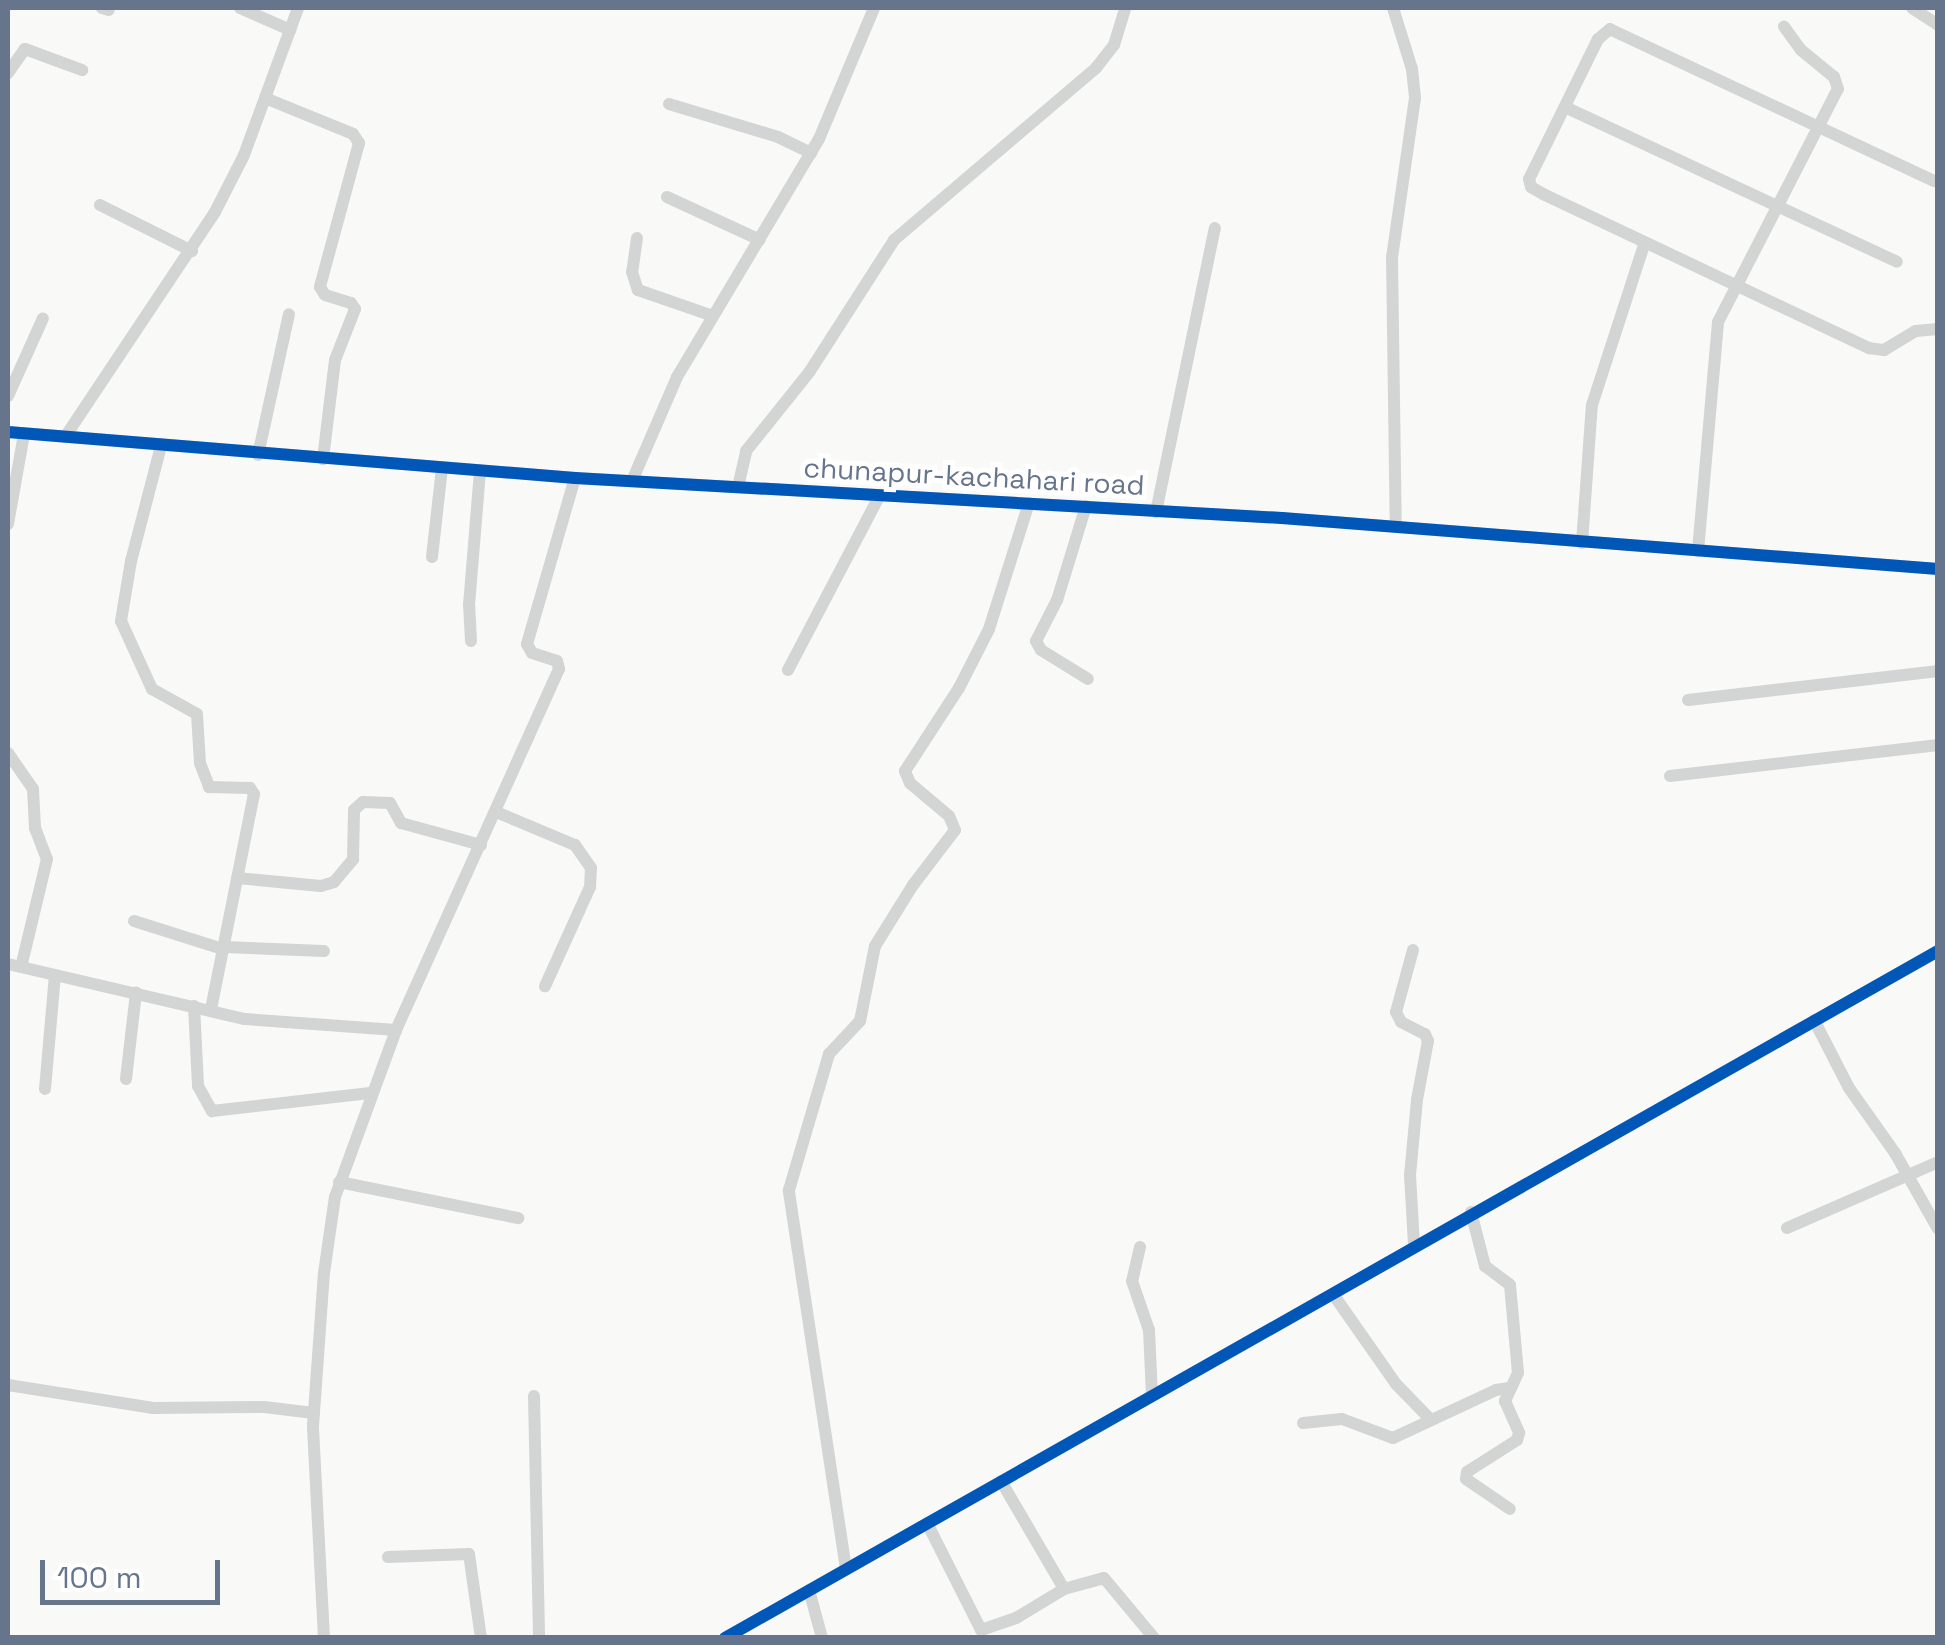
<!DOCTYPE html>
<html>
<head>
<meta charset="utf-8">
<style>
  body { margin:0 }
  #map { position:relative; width:1945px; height:1645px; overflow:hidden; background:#f9f9f8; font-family:"Space Grotesk",sans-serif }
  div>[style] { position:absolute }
  .street>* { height:12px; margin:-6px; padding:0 6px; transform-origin:6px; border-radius:6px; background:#d3d4d4 }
  .cycleway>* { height:12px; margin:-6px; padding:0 6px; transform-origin:6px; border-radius:6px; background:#0057b8 }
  span { translate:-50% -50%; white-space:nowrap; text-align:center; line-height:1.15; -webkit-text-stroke:10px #fff; paint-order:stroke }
  .street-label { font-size:28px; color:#66758b }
  .frame { position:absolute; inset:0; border:10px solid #66758b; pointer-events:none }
  .scale { position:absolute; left:40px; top:1560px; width:180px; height:45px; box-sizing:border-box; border:5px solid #66758b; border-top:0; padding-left:12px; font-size:30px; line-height:35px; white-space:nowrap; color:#66758b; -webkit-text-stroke:8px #fff; paint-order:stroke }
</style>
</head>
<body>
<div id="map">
  <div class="street">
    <div style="left:102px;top:8px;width:7px;rotate:16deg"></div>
    <div style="left:240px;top:8px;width:55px;rotate:23.7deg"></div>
    <div style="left:1393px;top:8px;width:64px;rotate:72.7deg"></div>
    <div style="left:1412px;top:69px;width:29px;rotate:84deg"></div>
    <div style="left:1415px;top:98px;width:161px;rotate:98.2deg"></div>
    <div style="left:1392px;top:257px;width:270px;rotate:89.2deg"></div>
    <div style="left:1912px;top:8px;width:31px;rotate:33deg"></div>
    <div style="left:8px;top:73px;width:29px;rotate:-55deg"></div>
    <div style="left:25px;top:49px;width:61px;rotate:20.2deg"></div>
    <div style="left:265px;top:98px;width:95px;rotate:22.2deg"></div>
    <div style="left:353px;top:134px;width:11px;rotate:56deg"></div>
    <div style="left:359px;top:143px;width:149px;rotate:105.2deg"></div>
    <div style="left:320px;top:287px;width:9px;rotate:58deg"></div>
    <div style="left:325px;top:295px;width:27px;rotate:17deg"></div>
    <div style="left:351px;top:303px;width:7px;rotate:56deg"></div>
    <div style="left:355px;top:309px;width:55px;rotate:111.4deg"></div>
    <div style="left:335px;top:360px;width:100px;rotate:96.9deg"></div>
    <div style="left:669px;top:104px;width:114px;rotate:16.8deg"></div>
    <div style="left:778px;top:137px;width:37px;rotate:26deg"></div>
    <div style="left:1565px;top:107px;width:366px;rotate:25deg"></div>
    <div style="left:1934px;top:181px;width:358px;rotate:-154.9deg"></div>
    <div style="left:1610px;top:29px;width:16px;rotate:140deg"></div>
    <div style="left:1598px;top:39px;width:156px;rotate:116.2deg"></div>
    <div style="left:1529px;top:179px;width:8px;rotate:76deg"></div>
    <div style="left:1531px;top:187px;width:14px;rotate:30deg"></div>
    <div style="left:1543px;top:194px;width:361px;rotate:25.3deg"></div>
    <div style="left:1869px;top:348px;width:15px;rotate:8deg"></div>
    <div style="left:1884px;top:350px;width:37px;rotate:-31deg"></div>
    <div style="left:1916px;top:331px;width:22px;rotate:-5deg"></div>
    <div style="left:667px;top:197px;width:102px;rotate:24.8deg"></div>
    <div style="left:100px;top:205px;width:103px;rotate:26.6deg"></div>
    <div style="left:637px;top:238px;width:34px;rotate:98deg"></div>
    <div style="left:632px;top:272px;width:19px;rotate:72deg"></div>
    <div style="left:638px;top:290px;width:79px;rotate:19.1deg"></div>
    <div style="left:8px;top:396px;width:85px;rotate:-65.8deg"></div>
    <div style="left:8px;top:432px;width:569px;rotate:4.64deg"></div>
    <div style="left:575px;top:478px;width:708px;rotate:3.24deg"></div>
    <div style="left:1282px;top:518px;width:658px;rotate:4.45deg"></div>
    <div style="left:65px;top:437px;width:270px;rotate:-56.3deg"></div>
    <div style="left:215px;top:212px;width:64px;rotate:-63deg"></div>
    <div style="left:244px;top:155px;width:157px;rotate:-69.8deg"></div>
    <div style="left:161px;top:446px;width:119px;rotate:104.6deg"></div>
    <div style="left:131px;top:561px;width:61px;rotate:99.5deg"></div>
    <div style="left:121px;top:621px;width:75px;rotate:65.5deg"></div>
    <div style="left:152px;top:689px;width:51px;rotate:29.1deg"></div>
    <div style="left:197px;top:714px;width:49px;rotate:86.5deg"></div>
    <div style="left:200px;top:763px;width:26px;rotate:69deg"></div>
    <div style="left:209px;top:787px;width:41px;rotate:1.4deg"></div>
    <div style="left:250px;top:788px;width:7px;rotate:56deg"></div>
    <div style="left:254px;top:794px;width:219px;rotate:101.3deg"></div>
    <div style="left:258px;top:455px;width:144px;rotate:-77.6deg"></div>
    <div style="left:632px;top:481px;width:113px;rotate:-66.6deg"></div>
    <div style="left:677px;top:377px;width:277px;rotate:-59.2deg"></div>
    <div style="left:819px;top:139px;width:142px;rotate:-67.2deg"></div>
    <div style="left:738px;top:487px;width:37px;rotate:-77deg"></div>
    <div style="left:746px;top:451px;width:102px;rotate:-51.3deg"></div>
    <div style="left:810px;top:371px;width:156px;rotate:-57.3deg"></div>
    <div style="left:894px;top:240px;width:265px;rotate:-40.4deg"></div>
    <div style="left:1096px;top:68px;width:29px;rotate:-52deg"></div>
    <div style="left:1114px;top:45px;width:39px;rotate:-73deg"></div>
    <div style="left:1086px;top:506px;width:98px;rotate:107.1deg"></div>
    <div style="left:1057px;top:600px;width:46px;rotate:117.1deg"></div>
    <div style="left:1036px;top:641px;width:10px;rotate:61deg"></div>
    <div style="left:1041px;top:650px;width:55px;rotate:31.7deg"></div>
    <div style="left:1156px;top:512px;width:290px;rotate:-78.3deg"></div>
    <div style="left:8px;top:524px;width:91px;rotate:-79.9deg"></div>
    <div style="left:1582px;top:543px;width:138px;rotate:-85.9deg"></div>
    <div style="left:1592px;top:405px;width:171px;rotate:-72deg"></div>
    <div style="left:1698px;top:551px;width:230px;rotate:-85deg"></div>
    <div style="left:1718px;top:322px;width:262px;rotate:-62.8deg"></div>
    <div style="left:1838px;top:89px;width:13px;rotate:-108deg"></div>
    <div style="left:1834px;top:77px;width:43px;rotate:-140.7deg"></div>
    <div style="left:1801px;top:50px;width:29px;rotate:-126deg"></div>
    <div style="left:432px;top:557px;width:90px;rotate:-83.6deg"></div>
    <div style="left:471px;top:641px;width:36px;rotate:-93deg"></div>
    <div style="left:469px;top:605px;width:134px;rotate:-85.3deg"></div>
    <div style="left:788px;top:670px;width:198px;rotate:-62.3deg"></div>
    <div style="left:1688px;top:700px;width:252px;rotate:-6.6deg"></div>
    <div style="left:8px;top:753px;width:44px;rotate:55.2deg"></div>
    <div style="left:33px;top:789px;width:39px;rotate:87deg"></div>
    <div style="left:35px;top:828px;width:33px;rotate:69deg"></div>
    <div style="left:47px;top:859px;width:111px;rotate:103.5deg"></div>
    <div style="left:1670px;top:776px;width:270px;rotate:-6.6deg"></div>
    <div style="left:496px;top:812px;width:86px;rotate:22.7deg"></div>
    <div style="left:575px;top:845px;width:28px;rotate:55deg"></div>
    <div style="left:591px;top:868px;width:19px;rotate:93deg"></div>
    <div style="left:590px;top:887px;width:109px;rotate:114.4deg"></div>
    <div style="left:237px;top:878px;width:84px;rotate:5.4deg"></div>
    <div style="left:321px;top:886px;width:14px;rotate:-17deg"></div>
    <div style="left:334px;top:882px;width:30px;rotate:-50deg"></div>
    <div style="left:353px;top:859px;width:49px;rotate:-88.8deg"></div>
    <div style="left:354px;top:810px;width:12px;rotate:-42deg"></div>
    <div style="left:363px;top:802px;width:27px;rotate:2deg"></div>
    <div style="left:390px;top:803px;width:23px;rotate:61deg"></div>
    <div style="left:401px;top:823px;width:83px;rotate:15.4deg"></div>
    <div style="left:134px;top:921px;width:93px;rotate:17.5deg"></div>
    <div style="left:224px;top:947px;width:100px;rotate:2.3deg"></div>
    <div style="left:1413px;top:950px;width:64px;rotate:105.3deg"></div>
    <div style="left:1396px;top:1012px;width:11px;rotate:63deg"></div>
    <div style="left:1401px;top:1022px;width:27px;rotate:27deg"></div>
    <div style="left:1425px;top:1034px;width:8px;rotate:67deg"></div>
    <div style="left:1428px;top:1041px;width:60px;rotate:100.6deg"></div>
    <div style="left:1417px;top:1100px;width:75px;rotate:95.3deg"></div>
    <div style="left:1410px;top:1175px;width:69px;rotate:86.7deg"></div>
    <div style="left:8px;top:964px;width:243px;rotate:13.1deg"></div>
    <div style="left:245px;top:1019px;width:151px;rotate:4.2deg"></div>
    <div style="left:194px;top:1006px;width:80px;rotate:87.1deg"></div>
    <div style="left:198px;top:1086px;width:29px;rotate:61deg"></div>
    <div style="left:212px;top:1111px;width:159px;rotate:-6.5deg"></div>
    <div style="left:1814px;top:1020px;width:76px;rotate:62.8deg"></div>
    <div style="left:1849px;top:1088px;width:80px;rotate:54.7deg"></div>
    <div style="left:1895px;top:1153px;width:87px;rotate:60.5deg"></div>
    <div style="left:126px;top:1079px;width:87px;rotate:-83.4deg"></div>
    <div style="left:45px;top:1089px;width:114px;rotate:-85deg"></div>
    <div style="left:339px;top:1182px;width:183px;rotate:11.4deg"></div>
    <div style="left:1471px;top:1212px;width:56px;rotate:75.5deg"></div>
    <div style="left:1485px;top:1266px;width:31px;rotate:37deg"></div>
    <div style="left:1510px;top:1285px;width:88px;rotate:84.8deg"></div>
    <div style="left:1518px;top:1373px;width:31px;rotate:115deg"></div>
    <div style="left:1505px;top:1401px;width:35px;rotate:66deg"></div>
    <div style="left:1519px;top:1433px;width:7px;rotate:106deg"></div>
    <div style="left:1517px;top:1440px;width:59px;rotate:147.4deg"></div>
    <div style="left:1467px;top:1472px;width:7px;rotate:98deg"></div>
    <div style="left:1466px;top:1479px;width:53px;rotate:34.3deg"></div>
    <div style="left:1787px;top:1228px;width:165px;rotate:-23.6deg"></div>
    <div style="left:1140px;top:1247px;width:35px;rotate:103deg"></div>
    <div style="left:1132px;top:1281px;width:52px;rotate:70.9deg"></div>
    <div style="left:1149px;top:1330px;width:65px;rotate:87.4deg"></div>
    <div style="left:1333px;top:1294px;width:110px;rotate:55deg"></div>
    <div style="left:1396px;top:1384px;width:49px;rotate:45.8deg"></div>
    <div style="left:8px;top:1385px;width:147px;rotate:9deg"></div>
    <div style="left:153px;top:1408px;width:111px;rotate:-0.5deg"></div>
    <div style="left:264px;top:1407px;width:50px;rotate:6.8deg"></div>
    <div style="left:534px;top:1396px;width:242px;rotate:88.8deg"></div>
    <div style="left:1303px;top:1423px;width:39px;rotate:-6deg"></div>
    <div style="left:1342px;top:1419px;width:54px;rotate:20.4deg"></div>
    <div style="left:1393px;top:1438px;width:114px;rotate:-25deg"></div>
    <div style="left:1496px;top:1390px;width:14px;rotate:-8deg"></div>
    <div style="left:1001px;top:1481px;width:125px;rotate:59.7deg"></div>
    <div style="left:927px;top:1523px;width:120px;rotate:63.2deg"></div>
    <div style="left:981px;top:1630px;width:37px;rotate:-19deg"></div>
    <div style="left:1016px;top:1618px;width:56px;rotate:-31.1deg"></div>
    <div style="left:1064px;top:1589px;width:41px;rotate:-15.4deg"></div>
    <div style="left:1104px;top:1578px;width:78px;rotate:50.2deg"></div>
    <div style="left:388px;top:1557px;width:81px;rotate:-2.1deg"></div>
    <div style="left:469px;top:1554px;width:85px;rotate:81.9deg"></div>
    <div style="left:846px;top:1569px;width:383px;rotate:-98.6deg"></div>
    <div style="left:789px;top:1190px;width:142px;rotate:-73.6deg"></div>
    <div style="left:829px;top:1054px;width:45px;rotate:-46.8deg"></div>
    <div style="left:860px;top:1021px;width:76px;rotate:-78.7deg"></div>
    <div style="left:875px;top:946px;width:72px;rotate:-58.1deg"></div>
    <div style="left:913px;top:885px;width:69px;rotate:-52.6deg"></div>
    <div style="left:955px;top:830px;width:15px;rotate:-113deg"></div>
    <div style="left:949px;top:816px;width:51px;rotate:-139.8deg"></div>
    <div style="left:910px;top:783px;width:13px;rotate:-113deg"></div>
    <div style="left:905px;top:771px;width:99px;rotate:-57deg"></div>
    <div style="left:959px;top:688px;width:66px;rotate:-63deg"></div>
    <div style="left:989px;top:629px;width:132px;rotate:-72.4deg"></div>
    <div style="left:809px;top:1590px;width:50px;rotate:74.8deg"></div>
    <div style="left:324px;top:1638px;width:212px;rotate:-93deg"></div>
    <div style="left:313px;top:1426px;width:153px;rotate:-85.9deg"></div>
    <div style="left:324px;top:1273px;width:77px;rotate:-81.8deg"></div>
    <div style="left:335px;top:1197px;width:178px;rotate:-69.9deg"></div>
    <div style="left:396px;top:1030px;width:396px;rotate:-65.7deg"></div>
    <div style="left:559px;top:669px;width:8px;rotate:-104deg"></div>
    <div style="left:557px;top:661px;width:26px;rotate:-162deg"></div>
    <div style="left:532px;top:653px;width:10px;rotate:-119deg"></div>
    <div style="left:527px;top:644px;width:173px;rotate:-73.9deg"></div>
    <div style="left:725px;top:1638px;width:1394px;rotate:-29.53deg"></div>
  </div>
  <div class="cycleway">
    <div style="left:8px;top:432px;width:569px;rotate:4.64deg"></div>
    <div style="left:575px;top:478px;width:708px;rotate:3.24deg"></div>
    <div style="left:1282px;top:518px;width:658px;rotate:4.45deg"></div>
    <div style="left:725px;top:1638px;width:1394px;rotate:-29.53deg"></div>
  </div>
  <div class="street-label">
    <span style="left:974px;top:476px;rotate:3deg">chunapur-kachahari road</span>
  </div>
  <div class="frame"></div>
  <div class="scale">100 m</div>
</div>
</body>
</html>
